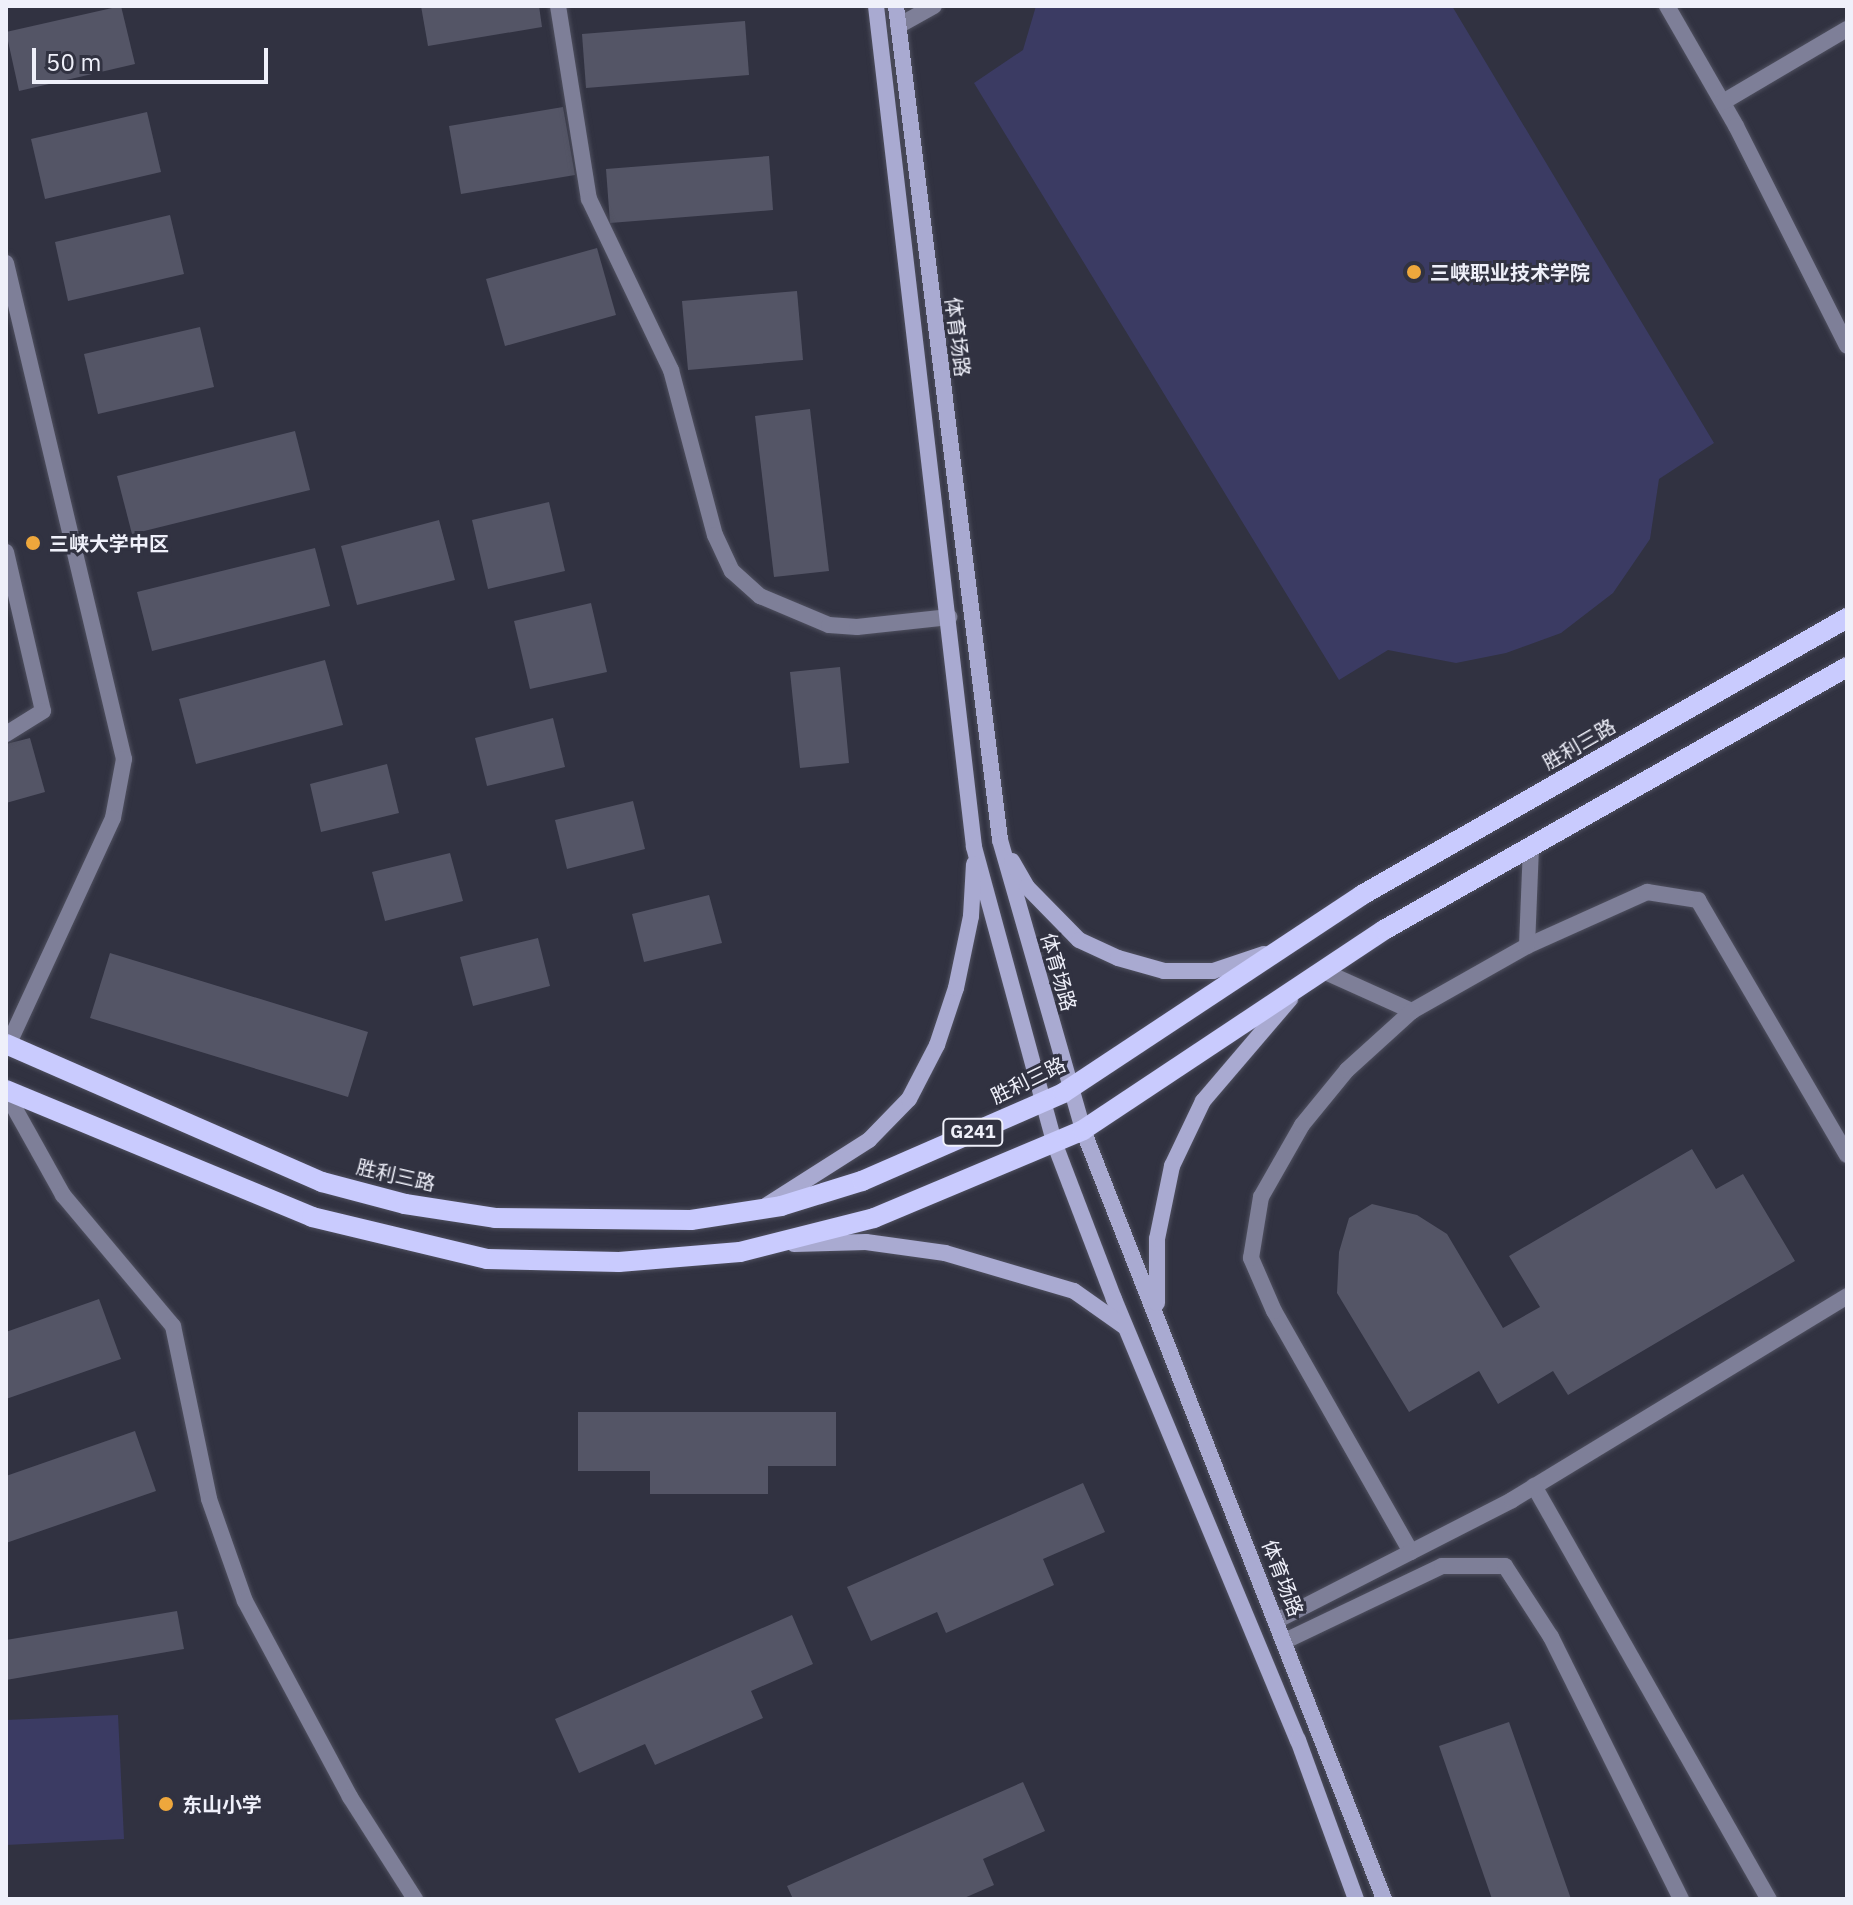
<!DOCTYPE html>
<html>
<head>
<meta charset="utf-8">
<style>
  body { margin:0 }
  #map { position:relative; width:1853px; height:1905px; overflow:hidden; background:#313241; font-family:"IBM Plex Sans","Noto Sans SC",sans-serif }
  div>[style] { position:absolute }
  .green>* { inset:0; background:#3b3b63 }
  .building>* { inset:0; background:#545566 }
  .roads { filter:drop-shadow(0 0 2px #4f505f) drop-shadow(0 0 2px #4f505f) }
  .service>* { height:16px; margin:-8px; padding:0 8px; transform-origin:8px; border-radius:8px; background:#7e7f98 }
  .minor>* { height:16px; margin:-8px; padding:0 8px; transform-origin:8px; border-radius:8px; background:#7e7f98 }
  .secondary>* { height:16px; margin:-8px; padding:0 8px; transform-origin:8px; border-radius:8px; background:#a9aad1 }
  .primary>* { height:20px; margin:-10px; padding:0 10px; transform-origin:10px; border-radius:10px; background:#c9cbfe }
  .dots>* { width:22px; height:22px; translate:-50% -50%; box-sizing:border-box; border:4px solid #313241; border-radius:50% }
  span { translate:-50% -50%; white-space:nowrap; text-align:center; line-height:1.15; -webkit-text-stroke:6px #313241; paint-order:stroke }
  .shield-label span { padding:2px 6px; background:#313241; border:2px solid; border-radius:6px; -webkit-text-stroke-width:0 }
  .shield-label { font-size:18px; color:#eff0fa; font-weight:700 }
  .poi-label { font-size:20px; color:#eff0fa; font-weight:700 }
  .left { translate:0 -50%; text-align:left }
  .street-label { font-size:20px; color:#eff0fa }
  .frame { position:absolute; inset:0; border:8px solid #eff0fa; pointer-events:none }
  .scale { position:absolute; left:32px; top:48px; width:236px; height:36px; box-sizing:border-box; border:4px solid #eff0fa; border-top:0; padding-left:10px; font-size:24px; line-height:28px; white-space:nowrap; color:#eff0fa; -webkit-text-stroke:6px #313241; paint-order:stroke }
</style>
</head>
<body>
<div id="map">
  <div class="green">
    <div style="clip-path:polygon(1036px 6px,1452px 6px,1714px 443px,1659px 479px,1650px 539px,1613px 593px,1561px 633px,1506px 653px,1456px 663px,1388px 650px,1339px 680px,974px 83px,1023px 50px)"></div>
    <div style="clip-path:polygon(118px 1715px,124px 1839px,6px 1845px,6px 1720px)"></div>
  </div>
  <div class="building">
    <div style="clip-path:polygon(121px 6px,135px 64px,19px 91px,6px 32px)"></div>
    <div style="clip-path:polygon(421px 6px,539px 6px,542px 27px,428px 46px)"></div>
    <div style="clip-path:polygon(745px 21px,749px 75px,586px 88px,582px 34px)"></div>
    <div style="clip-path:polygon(563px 107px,575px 175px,461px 194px,449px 126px)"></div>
    <div style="clip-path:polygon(147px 112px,161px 172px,45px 199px,31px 139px)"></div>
    <div style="clip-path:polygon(769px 156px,773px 210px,610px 223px,606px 169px)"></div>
    <div style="clip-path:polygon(170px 215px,184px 274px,68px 301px,55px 242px)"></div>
    <div style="clip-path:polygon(597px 248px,616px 315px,505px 346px,486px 279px)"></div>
    <div style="clip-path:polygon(797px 291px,803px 360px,688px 370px,682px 301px)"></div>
    <div style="clip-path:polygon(200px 327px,214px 387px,98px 414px,84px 354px)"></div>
    <div style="clip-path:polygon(810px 409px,829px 571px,774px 577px,755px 416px)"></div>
    <div style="clip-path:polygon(295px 431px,310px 490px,132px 534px,117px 476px)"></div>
    <div style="clip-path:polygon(549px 502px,565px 571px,488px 589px,472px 520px)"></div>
    <div style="clip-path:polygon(439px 520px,455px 580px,357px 605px,341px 546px)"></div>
    <div style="clip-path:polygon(315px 548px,330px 606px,152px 651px,137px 592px)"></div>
    <div style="clip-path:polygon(591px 603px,607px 672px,530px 689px,514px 621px)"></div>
    <div style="clip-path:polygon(325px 660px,343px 725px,196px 764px,179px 699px)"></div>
    <div style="clip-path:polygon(840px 667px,849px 763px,800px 768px,790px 672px)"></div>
    <div style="clip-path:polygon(553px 718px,565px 767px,487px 786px,475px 738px)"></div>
    <div style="clip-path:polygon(30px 738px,45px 792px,6px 803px,6px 744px)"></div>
    <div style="clip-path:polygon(387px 764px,399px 813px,321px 832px,310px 784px)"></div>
    <div style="clip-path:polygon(633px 801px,645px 849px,567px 869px,555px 820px)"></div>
    <div style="clip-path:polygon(450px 853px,463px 901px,385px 921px,372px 872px)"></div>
    <div style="clip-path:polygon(709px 895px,722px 943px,644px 962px,632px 914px)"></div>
    <div style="clip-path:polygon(538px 938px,550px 986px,473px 1006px,460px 957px)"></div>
    <div style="clip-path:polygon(110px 953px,368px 1032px,348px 1097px,90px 1018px)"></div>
    <div style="clip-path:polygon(1692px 1149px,1716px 1189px,1743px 1174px,1795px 1261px,1568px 1395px,1553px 1371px,1498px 1404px,1479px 1371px,1409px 1412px,1337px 1293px,1339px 1252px,1349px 1218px,1372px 1204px,1417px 1215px,1447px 1234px,1503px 1328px,1540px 1307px,1509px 1256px)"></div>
    <div style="clip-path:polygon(99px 1299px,121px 1359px,6px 1399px,6px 1332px)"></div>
    <div style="clip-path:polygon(578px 1412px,836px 1412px,836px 1466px,768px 1466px,768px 1494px,650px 1494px,650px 1471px,578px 1471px)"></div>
    <div style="clip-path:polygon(135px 1431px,156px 1491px,6px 1543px,6px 1476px)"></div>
    <div style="clip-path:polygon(1083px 1483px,1105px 1532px,1043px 1559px,1054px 1585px,946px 1633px,937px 1612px,871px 1641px,847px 1587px)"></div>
    <div style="clip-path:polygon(177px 1611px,184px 1649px,6px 1680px,6px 1640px)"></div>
    <div style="clip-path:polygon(792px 1615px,813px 1664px,751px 1691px,763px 1718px,655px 1765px,645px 1744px,579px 1773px,555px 1719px)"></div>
    <div style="clip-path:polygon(1509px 1722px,1571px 1899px,1492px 1899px,1439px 1746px)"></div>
    <div style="clip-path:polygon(1023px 1782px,1045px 1831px,983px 1859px,994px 1885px,962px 1899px,793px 1899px,787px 1886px)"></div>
  </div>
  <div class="roads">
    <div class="service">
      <div style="left:558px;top:6px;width:195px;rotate:80.9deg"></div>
      <div style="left:589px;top:199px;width:190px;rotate:64.4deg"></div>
      <div style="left:671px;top:370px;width:171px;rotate:75.1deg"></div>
      <div style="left:715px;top:535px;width:40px;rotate:65deg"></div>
      <div style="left:732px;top:571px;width:38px;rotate:42deg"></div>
      <div style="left:760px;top:596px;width:75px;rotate:22.8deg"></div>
      <div style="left:829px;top:625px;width:28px;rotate:4deg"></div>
      <div style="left:857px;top:627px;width:93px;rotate:-6.2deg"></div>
      <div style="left:1667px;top:6px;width:138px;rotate:60.1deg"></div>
      <div style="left:1736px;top:126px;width:246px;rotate:63.2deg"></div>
      <div style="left:898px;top:26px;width:41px;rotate:-29.1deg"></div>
      <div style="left:1723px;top:102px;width:144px;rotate:-30.5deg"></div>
      <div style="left:6px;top:552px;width:163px;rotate:76.9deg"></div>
      <div style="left:43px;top:711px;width:44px;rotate:148.1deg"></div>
      <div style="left:1527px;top:946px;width:132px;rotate:-24.2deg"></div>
      <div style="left:1647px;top:892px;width:52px;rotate:8.9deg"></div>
      <div style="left:1698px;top:900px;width:295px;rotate:59.7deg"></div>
      <div style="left:1323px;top:971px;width:98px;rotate:24.2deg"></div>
      <div style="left:1412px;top:1011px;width:132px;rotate:-29.5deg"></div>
      <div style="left:1527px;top:946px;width:99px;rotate:-87.7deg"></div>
      <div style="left:6px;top:1093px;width:117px;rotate:60.8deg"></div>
      <div style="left:63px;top:1195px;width:171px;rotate:50deg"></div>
      <div style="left:173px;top:1326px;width:177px;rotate:78.2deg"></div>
      <div style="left:209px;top:1499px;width:108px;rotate:70.6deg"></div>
      <div style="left:245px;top:1601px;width:222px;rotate:61.8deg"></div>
      <div style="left:350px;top:1797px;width:121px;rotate:57.5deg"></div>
      <div style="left:1534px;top:1486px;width:475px;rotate:60.4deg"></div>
      <div style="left:1411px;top:1552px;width:277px;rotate:-119.6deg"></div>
      <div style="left:1274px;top:1311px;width:58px;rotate:-113.5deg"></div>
      <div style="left:1251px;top:1258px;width:62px;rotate:-80.7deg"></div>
      <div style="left:1261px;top:1197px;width:83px;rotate:-60.3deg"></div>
      <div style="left:1302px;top:1125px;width:71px;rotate:-50.7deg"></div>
      <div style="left:1347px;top:1070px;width:88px;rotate:-42.2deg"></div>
      <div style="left:1278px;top:1620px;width:263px;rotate:-27.1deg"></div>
      <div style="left:1512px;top:1500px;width:392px;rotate:-31.3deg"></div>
    </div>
    <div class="minor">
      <div style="left:6px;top:263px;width:510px;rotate:76.62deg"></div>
      <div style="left:124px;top:759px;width:60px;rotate:100.6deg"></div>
      <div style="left:113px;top:818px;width:250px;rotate:114.8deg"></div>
      <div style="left:1285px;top:1641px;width:174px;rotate:-25.5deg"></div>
      <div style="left:1442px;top:1566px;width:63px"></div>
      <div style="left:1505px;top:1566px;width:85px;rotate:57.1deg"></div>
      <div style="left:1551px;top:1637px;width:292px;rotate:63.6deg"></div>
    </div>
    <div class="secondary">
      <div style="left:876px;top:6px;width:847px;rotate:83.35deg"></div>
      <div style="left:974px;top:847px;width:306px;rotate:74.8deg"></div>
      <div style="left:1054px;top:1142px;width:168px;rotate:69.1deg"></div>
      <div style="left:1114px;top:1299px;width:478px;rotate:67.4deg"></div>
      <div style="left:1298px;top:1740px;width:169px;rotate:70deg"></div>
      <div style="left:896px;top:6px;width:840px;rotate:82.89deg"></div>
      <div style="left:1000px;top:840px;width:302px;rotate:74deg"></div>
      <div style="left:1083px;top:1130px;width:826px;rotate:68.62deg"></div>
      <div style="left:1012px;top:861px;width:30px;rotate:60deg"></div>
      <div style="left:1027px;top:887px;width:74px;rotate:45.5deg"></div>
      <div style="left:1079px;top:940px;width:43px;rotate:24.8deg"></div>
      <div style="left:1118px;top:958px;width:48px;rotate:15.8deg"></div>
      <div style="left:1164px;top:971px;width:49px"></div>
      <div style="left:1213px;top:971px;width:54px;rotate:-18.4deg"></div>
      <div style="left:767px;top:1205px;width:121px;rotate:-32.5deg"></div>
      <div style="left:869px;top:1140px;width:57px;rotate:-45.7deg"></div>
      <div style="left:909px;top:1099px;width:61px;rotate:-62.6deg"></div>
      <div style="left:937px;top:1045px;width:60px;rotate:-71.6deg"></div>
      <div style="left:956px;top:988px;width:74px;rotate:-78.2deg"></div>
      <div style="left:971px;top:916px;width:52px;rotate:-86.7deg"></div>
      <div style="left:794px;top:1244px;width:72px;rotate:-1.6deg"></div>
      <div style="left:866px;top:1242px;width:80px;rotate:7.9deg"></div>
      <div style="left:945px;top:1253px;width:134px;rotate:16.4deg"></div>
      <div style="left:1074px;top:1291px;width:62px;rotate:35.2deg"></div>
      <div style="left:1157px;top:1303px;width:64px;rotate:-90deg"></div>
      <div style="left:1157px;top:1239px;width:75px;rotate:-78.4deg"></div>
      <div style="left:1172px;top:1166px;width:72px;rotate:-64.5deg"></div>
      <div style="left:1203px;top:1101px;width:134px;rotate:-49.5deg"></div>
    </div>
    <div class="primary">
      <div style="left:6px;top:1044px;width:345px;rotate:23.6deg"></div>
      <div style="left:322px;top:1182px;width:86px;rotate:14.8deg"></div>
      <div style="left:405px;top:1204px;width:91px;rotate:8.8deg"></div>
      <div style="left:495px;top:1218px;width:196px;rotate:0.6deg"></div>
      <div style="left:691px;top:1220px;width:91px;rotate:-8.8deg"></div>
      <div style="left:781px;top:1206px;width:85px;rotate:-17.2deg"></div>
      <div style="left:862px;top:1181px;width:219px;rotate:-23.6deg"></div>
      <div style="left:1063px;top:1093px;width:359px;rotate:-33.5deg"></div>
      <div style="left:1362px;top:895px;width:559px;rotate:-29.73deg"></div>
      <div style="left:6px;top:1090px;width:331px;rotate:22.5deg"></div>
      <div style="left:312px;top:1217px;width:180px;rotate:13.5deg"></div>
      <div style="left:487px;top:1259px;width:132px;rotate:1.3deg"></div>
      <div style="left:619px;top:1262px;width:121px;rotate:-4.7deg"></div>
      <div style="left:740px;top:1252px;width:138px;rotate:-14.2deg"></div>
      <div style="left:874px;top:1218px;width:227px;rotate:-22.8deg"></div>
      <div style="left:1083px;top:1130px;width:361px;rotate:-33.6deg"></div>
      <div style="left:1384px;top:930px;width:532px;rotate:-29.6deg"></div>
    </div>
  </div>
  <div class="dots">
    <div style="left:1414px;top:272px;background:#eea73c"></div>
    <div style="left:33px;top:543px;background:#eea73c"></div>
    <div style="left:166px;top:1804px;background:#eea73c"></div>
  </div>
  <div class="shield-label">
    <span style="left:973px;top:1132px">G241</span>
  </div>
  <div class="poi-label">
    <span class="left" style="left:1430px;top:272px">三峡职业技术学院</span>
    <span class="left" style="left:49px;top:543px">三峡大学中区</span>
    <span class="left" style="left:182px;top:1804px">东山小学</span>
  </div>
  <div class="street-label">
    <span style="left:958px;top:337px;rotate:83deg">体育场路</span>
    <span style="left:1579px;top:744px;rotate:-30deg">胜利三路</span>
    <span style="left:1059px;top:972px;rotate:74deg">体育场路</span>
    <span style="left:1028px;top:1080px;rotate:-26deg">胜利三路</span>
    <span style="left:396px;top:1175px;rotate:13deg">胜利三路</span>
    <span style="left:1283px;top:1578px;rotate:69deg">体育场路</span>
  </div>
  <div class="frame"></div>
  <div class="scale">50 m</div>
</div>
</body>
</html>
